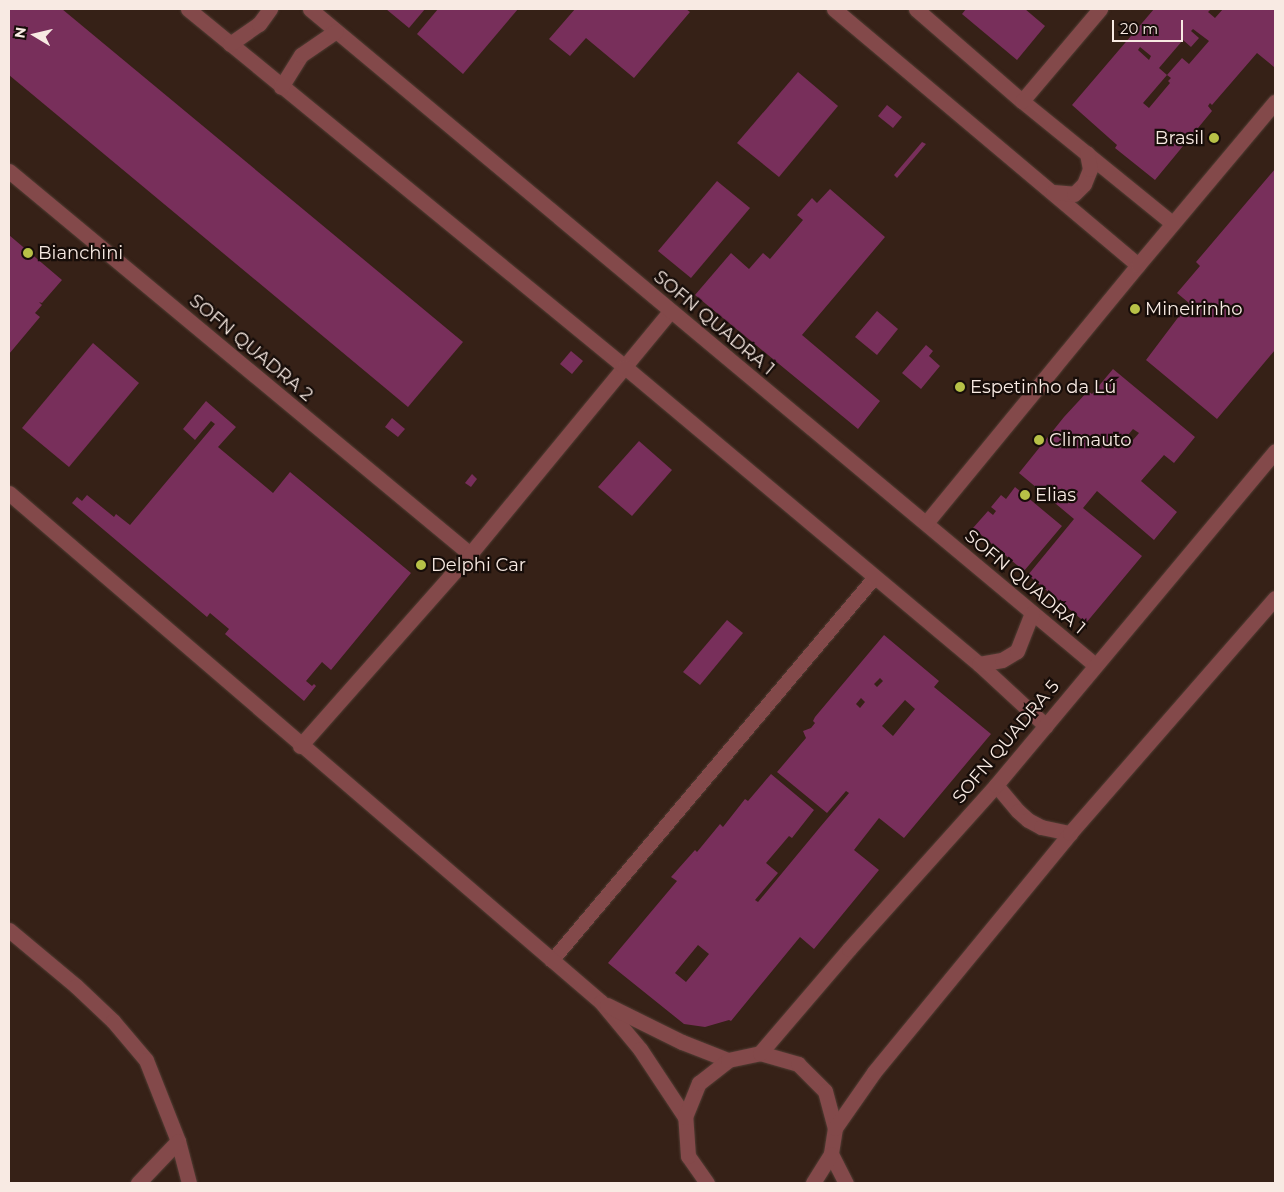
<!DOCTYPE html>
<html>
<head>
<meta charset="utf-8">
<style>
  body { margin:0 }
  #map { position:relative; width:1284px; height:1192px; overflow:hidden; background:#362117; font-family:Montserrat,sans-serif }
  div>[style] { position:absolute }
  .building>* { inset:0; background:#782f5b }
  .roads { filter:drop-shadow(0 0 1px #513d34) drop-shadow(0 0 1px #513d34) }
  .service>* { height:14px; margin:-7px; padding:0 7px; transform-origin:7px; border-radius:7px; background:#83494a }
  .minor>* { height:15px; margin:-7.5px; padding:0 7.5px; transform-origin:7.5px; border-radius:7.5px; background:#83494a }
  .tertiary>* { height:15px; margin:-7.5px; padding:0 7.5px; transform-origin:7.5px; border-radius:7.5px; background:#83494a }
  .dots>* { width:14px; height:14px; translate:-50% -50%; box-sizing:border-box; border:2px solid #170d09; border-radius:50% }
  span { translate:-50% -50%; white-space:nowrap; text-align:center; line-height:1.15; -webkit-text-stroke:4.5px #170d09; paint-order:stroke }
  .poi-label { font-size:18px; color:#f8eae3 }
  .right { translate:-100% -50%; text-align:right }
  .left { translate:0 -50%; text-align:left }
  .street-label { font-size:18px; color:#f8eae3 }
  .frame { position:absolute; inset:0; border:10px solid #f8eae3; pointer-events:none }
  .north { position:absolute; left:10px; top:10px; width:50px; height:50px; -webkit-text-stroke:4px #170d09; paint-order:stroke; rotate:279deg; font-size:14px; font-weight:700; line-height:20px; text-align:center; color:#f8eae3 }
  .north::after { content:''; display:block; margin:auto; width:18px; height:22px; background:#f8eae3; clip-path:polygon(50% 0,100% 100%,50% 72%,0 100%) }
  .scale { position:absolute; left:1112px; top:20px; width:71px; height:22px; box-sizing:border-box; border:2px solid #f8eae3; border-top:0; padding-left:6px; font-size:15px; line-height:18px; white-space:nowrap; color:#f8eae3; -webkit-text-stroke:4px #170d09; paint-order:stroke }
</style>
</head>
<body>
<div id="map">
  <div class="building">
    <div style="clip-path:polygon(11px 9px,62px 9px,463px 342px,408px 407px,9px 75px,9px 11px)"></div>
    <div style="clip-path:polygon(386px 9px,425px 9px,409px 28px)"></div>
    <div style="clip-path:polygon(438px 9px,518px 9px,463px 74px,417px 34px)"></div>
    <div style="clip-path:polygon(575px 9px,686px 9px,690px 12px,634px 78px,586px 38px,570px 56px,549px 39px)"></div>
    <div style="clip-path:polygon(966px 9px,1025px 9px,1045px 26px,1017px 60px,962px 14px)"></div>
    <div style="clip-path:polygon(evenodd,1154px 9px,1211px 9px,1208px 12px,1215px 18px,1223px 9px,1275px 9px,1275px 65px,1274px 67px,1257px 53px,1212px 105px,1210px 103px,1208px 106px,1212px 111px,1155px 180px,1115px 148px,1117px 145px,1072px 105px,1154px 9px,1193px 29px,1209px 41px,1189px 64px,1182px 58px,1167px 75px,1171px 78px,1168px 81px,1170px 83px,1149px 108px,1143px 103px,1167px 75px,1159px 68px,1183px 40px,1191px 47px,1199px 38px,1191px 31px,1193px 29px,1154px 9px,1140px 47px,1151px 56px,1149px 60px,1138px 50px,1140px 47px)"></div>
    <div style="clip-path:polygon(798px 72px,838px 106px,779px 177px,737px 143px)"></div>
    <div style="clip-path:polygon(887px 105px,902px 117px,893px 128px,878px 116px)"></div>
    <div style="clip-path:polygon(922px 142px,926px 144px,897px 178px,894px 175px)"></div>
    <div style="clip-path:polygon(1275px 169px,1275px 350px,1217px 419px,1146px 360px,1189px 303px,1177px 293px,1200px 266px,1196px 262px)"></div>
    <div style="clip-path:polygon(717px 181px,750px 208px,691px 278px,658px 251px)"></div>
    <div style="clip-path:polygon(830px 189px,885px 237px,802px 335px,880px 401px,858px 429px,695px 295px,731px 253px,749px 269px,763px 253px,770px 259px,803px 220px,797px 215px,812px 198px,817px 203px)"></div>
    <div style="clip-path:polygon(9px 235px,62px 280px,42px 303px,39px 302px,42px 305px,35px 313px,40px 317px,9px 354px)"></div>
    <div style="clip-path:polygon(877px 311px,898px 329px,877px 355px,855px 337px)"></div>
    <div style="clip-path:polygon(93px 343px,139px 383px,69px 467px,22px 428px)"></div>
    <div style="clip-path:polygon(926px 345px,933px 351px,929px 356px,940px 366px,921px 389px,902px 373px)"></div>
    <div style="clip-path:polygon(571px 351px,583px 361px,572px 374px,560px 364px)"></div>
    <div style="clip-path:polygon(evenodd,1113px 369px,1195px 437px,1174px 463px,1164px 455px,1141px 481px,1177px 512px,1154px 540px,1097px 491px,1083px 508px,1142px 556px,1086px 623px,1028px 575px,1074px 519px,1019px 473px,1064px 417px,1088px 391px,1092px 394px,1113px 369px,1133px 429px,1139px 433px,1133px 440px,1128px 435px,1133px 429px)"></div>
    <div style="clip-path:polygon(206px 401px,236px 427px,218px 447px,273px 493px,290px 472px,411px 573px,331px 670px,322px 662px,306px 681px,312px 686px,314px 684px,316px 686px,304px 701px,225px 634px,229px 629px,210px 613px,207px 617px,72px 503px,77px 497px,82px 501px,87px 495px,114px 517px,116px 514px,130px 525px,215px 424px,211px 421px,195px 440px,183px 429px)"></div>
    <div style="clip-path:polygon(392px 418px,405px 429px,398px 437px,385px 427px)"></div>
    <div style="clip-path:polygon(639px 441px,672px 470px,632px 516px,598px 487px)"></div>
    <div style="clip-path:polygon(472px 474px,477px 479px,471px 487px,465px 483px)"></div>
    <div style="clip-path:polygon(1015px 487px,1062px 526px,1024px 571px,973px 528px,988px 511px,993px 515px,996px 511px,991px 507px,1001px 495px,1006px 499px)"></div>
    <div style="clip-path:polygon(727px 620px,743px 633px,700px 685px,683px 672px)"></div>
    <div style="clip-path:polygon(evenodd,884px 635px,939px 681px,934px 687px,991px 734px,904px 838px,879px 818px,854px 850px,879px 870px,814px 949px,800px 937px,731px 1021px,729px 1020px,705px 1027px,684px 1024px,608px 963px,677px 881px,671px 877px,695px 850px,697px 852px,720px 824px,723px 827px,745px 799px,748px 801px,771px 774px,814px 810px,792px 838px,789px 836px,766px 863px,778px 873px,755px 900px,758px 902px,821px 826px,849px 793px,846px 791px,827px 813px,777px 772px,806px 738px,803px 731px,811px 728px,815px 723px,813px 721px,815px 717px,884px 635px,880px 678px,883px 681px,877px 687px,874px 684px,880px 678px,884px 635px,861px 698px,865px 702px,860px 708px,856px 704px,861px 698px,884px 635px,905px 700px,915px 709px,893px 736px,882px 726px,905px 700px,884px 635px,698px 945px,709px 954px,686px 982px,675px 973px,698px 945px)"></div>
  </div>
  <div class="roads">
    <div class="service">
      <div style="left:552px;top:961px;width:500px;rotate:-49.9deg"></div>
    </div>
    <div class="minor">
      <div style="left:834px;top:9px;width:397px;rotate:40.1deg"></div>
      <div style="left:916px;top:9px;width:140px;rotate:41deg"></div>
      <div style="left:1022px;top:101px;width:193px;rotate:39.1deg"></div>
      <div style="left:1022px;top:101px;width:121px;rotate:-49.7deg"></div>
      <div style="left:9px;top:171px;width:599px;rotate:39.72deg"></div>
      <div style="left:1053px;top:192px;width:21px;rotate:5deg"></div>
      <div style="left:1074px;top:194px;width:14px;rotate:-45deg"></div>
      <div style="left:1084px;top:184px;width:16px;rotate:-68deg"></div>
      <div style="left:1090px;top:169px;width:16px;rotate:-101deg"></div>
      <div style="left:9px;top:493px;width:781px;rotate:40.69deg"></div>
      <div style="left:601px;top:1002px;width:61px;rotate:50.3deg"></div>
      <div style="left:640px;top:1049px;width:82px;rotate:56.5deg"></div>
      <div style="left:300px;top:746px;width:256px;rotate:-48.5deg"></div>
      <div style="left:470px;top:554px;width:315px;rotate:-50.5deg"></div>
      <div style="left:9px;top:930px;width:87px;rotate:39.9deg"></div>
      <div style="left:76px;top:986px;width:51px;rotate:43.4deg"></div>
      <div style="left:113px;top:1021px;width:51px;rotate:49.8deg"></div>
      <div style="left:146px;top:1060px;width:87px;rotate:68.4deg"></div>
      <div style="left:178px;top:1141px;width:43px;rotate:75.3deg"></div>
      <div style="left:607px;top:1005px;width:84px;rotate:26.3deg"></div>
      <div style="left:682px;top:1042px;width:49px;rotate:21.4deg"></div>
      <div style="left:831px;top:1154px;width:33px;rotate:63deg"></div>
      <div style="left:138px;top:1183px;width:58px;rotate:-46.4deg"></div>
      <div style="left:707px;top:1183px;width:33px;rotate:-125deg"></div>
      <div style="left:688px;top:1156px;width:39px;rotate:-94deg"></div>
      <div style="left:685px;top:1117px;width:37px;rotate:-68deg"></div>
      <div style="left:699px;top:1083px;width:37px;rotate:-38deg"></div>
      <div style="left:728px;top:1060px;width:33px;rotate:-12deg"></div>
      <div style="left:760px;top:1053px;width:40px;rotate:16deg"></div>
      <div style="left:798px;top:1064px;width:38px;rotate:45deg"></div>
      <div style="left:825px;top:1091px;width:38px;rotate:75deg"></div>
      <div style="left:835px;top:1128px;width:26px;rotate:99deg"></div>
      <div style="left:831px;top:1154px;width:34px;rotate:122deg"></div>
    </div>
    <div class="tertiary">
      <div style="left:188px;top:9px;width:565px;rotate:39.33deg"></div>
      <div style="left:625px;top:367px;width:462px;rotate:40deg"></div>
      <div style="left:979px;top:664px;width:91px;rotate:42.8deg"></div>
      <div style="left:310px;top:9px;width:1023px;rotate:39.88deg"></div>
      <div style="left:230px;top:44px;width:35px;rotate:-35deg"></div>
      <div style="left:259px;top:24px;width:19px;rotate:-54deg"></div>
      <div style="left:281px;top:87px;width:38px;rotate:-58deg"></div>
      <div style="left:301px;top:55px;width:42px;rotate:-34.4deg"></div>
      <div style="left:926px;top:523px;width:334px;rotate:-50.6deg"></div>
      <div style="left:1138px;top:265px;width:213px;rotate:-50deg"></div>
      <div style="left:979px;top:664px;width:23px;rotate:-10deg"></div>
      <div style="left:1002px;top:660px;width:17px;rotate:-31deg"></div>
      <div style="left:1017px;top:651px;width:41px;rotate:-68.5deg"></div>
      <div style="left:996px;top:785px;width:34px;rotate:50deg"></div>
      <div style="left:1018px;top:811px;width:13px;rotate:42deg"></div>
      <div style="left:1028px;top:820px;width:15px;rotate:28deg"></div>
      <div style="left:1041px;top:827px;width:30px;rotate:12deg"></div>
      <div style="left:760px;top:1053px;width:137px;rotate:-49.4deg"></div>
      <div style="left:849px;top:949px;width:220px;rotate:-48.1deg"></div>
      <div style="left:996px;top:785px;width:435px;rotate:-50.1deg"></div>
      <div style="left:835px;top:1128px;width:68px;rotate:-55.1deg"></div>
      <div style="left:874px;top:1072px;width:309px;rotate:-50.6deg"></div>
      <div style="left:1070px;top:833px;width:312px;rotate:-48.9deg"></div>
    </div>
  </div>
  <div class="dots">
    <div style="left:1214px;top:138px;background:#b7c147"></div>
    <div style="left:28px;top:253px;background:#b7c147"></div>
    <div style="left:1135px;top:309px;background:#b7c147"></div>
    <div style="left:960px;top:387px;background:#b7c147"></div>
    <div style="left:1039px;top:440px;background:#b7c147"></div>
    <div style="left:1025px;top:495px;background:#b7c147"></div>
    <div style="left:421px;top:565px;background:#b7c147"></div>
  </div>
  <div class="poi-label">
    <span class="right" style="left:1204px;top:138px">Brasil</span>
    <span class="left" style="left:38px;top:253px">Bianchini</span>
    <span class="left" style="left:1145px;top:309px">Mineirinho</span>
    <span class="left" style="left:970px;top:387px">Espetinho da Lú</span>
    <span class="left" style="left:1049px;top:440px">Climauto</span>
    <span class="left" style="left:1035px;top:495px">Elias</span>
    <span class="left" style="left:431px;top:565px">Delphi Car</span>
  </div>
  <div class="street-label">
    <span style="left:714px;top:323px;rotate:40deg">SOFN QUADRA 1</span>
    <span style="left:251px;top:348px;rotate:40deg">SOFN QUADRA 2</span>
    <span style="left:1025px;top:582px;rotate:40deg">SOFN QUADRA 1</span>
    <span style="left:1006px;top:742px;rotate:-50deg">SOFN QUADRA 5</span>
  </div>
  <div class="frame"></div>
  <div class="north">N</div>
  <div class="scale">20 m</div>
</div>
</body>
</html>
